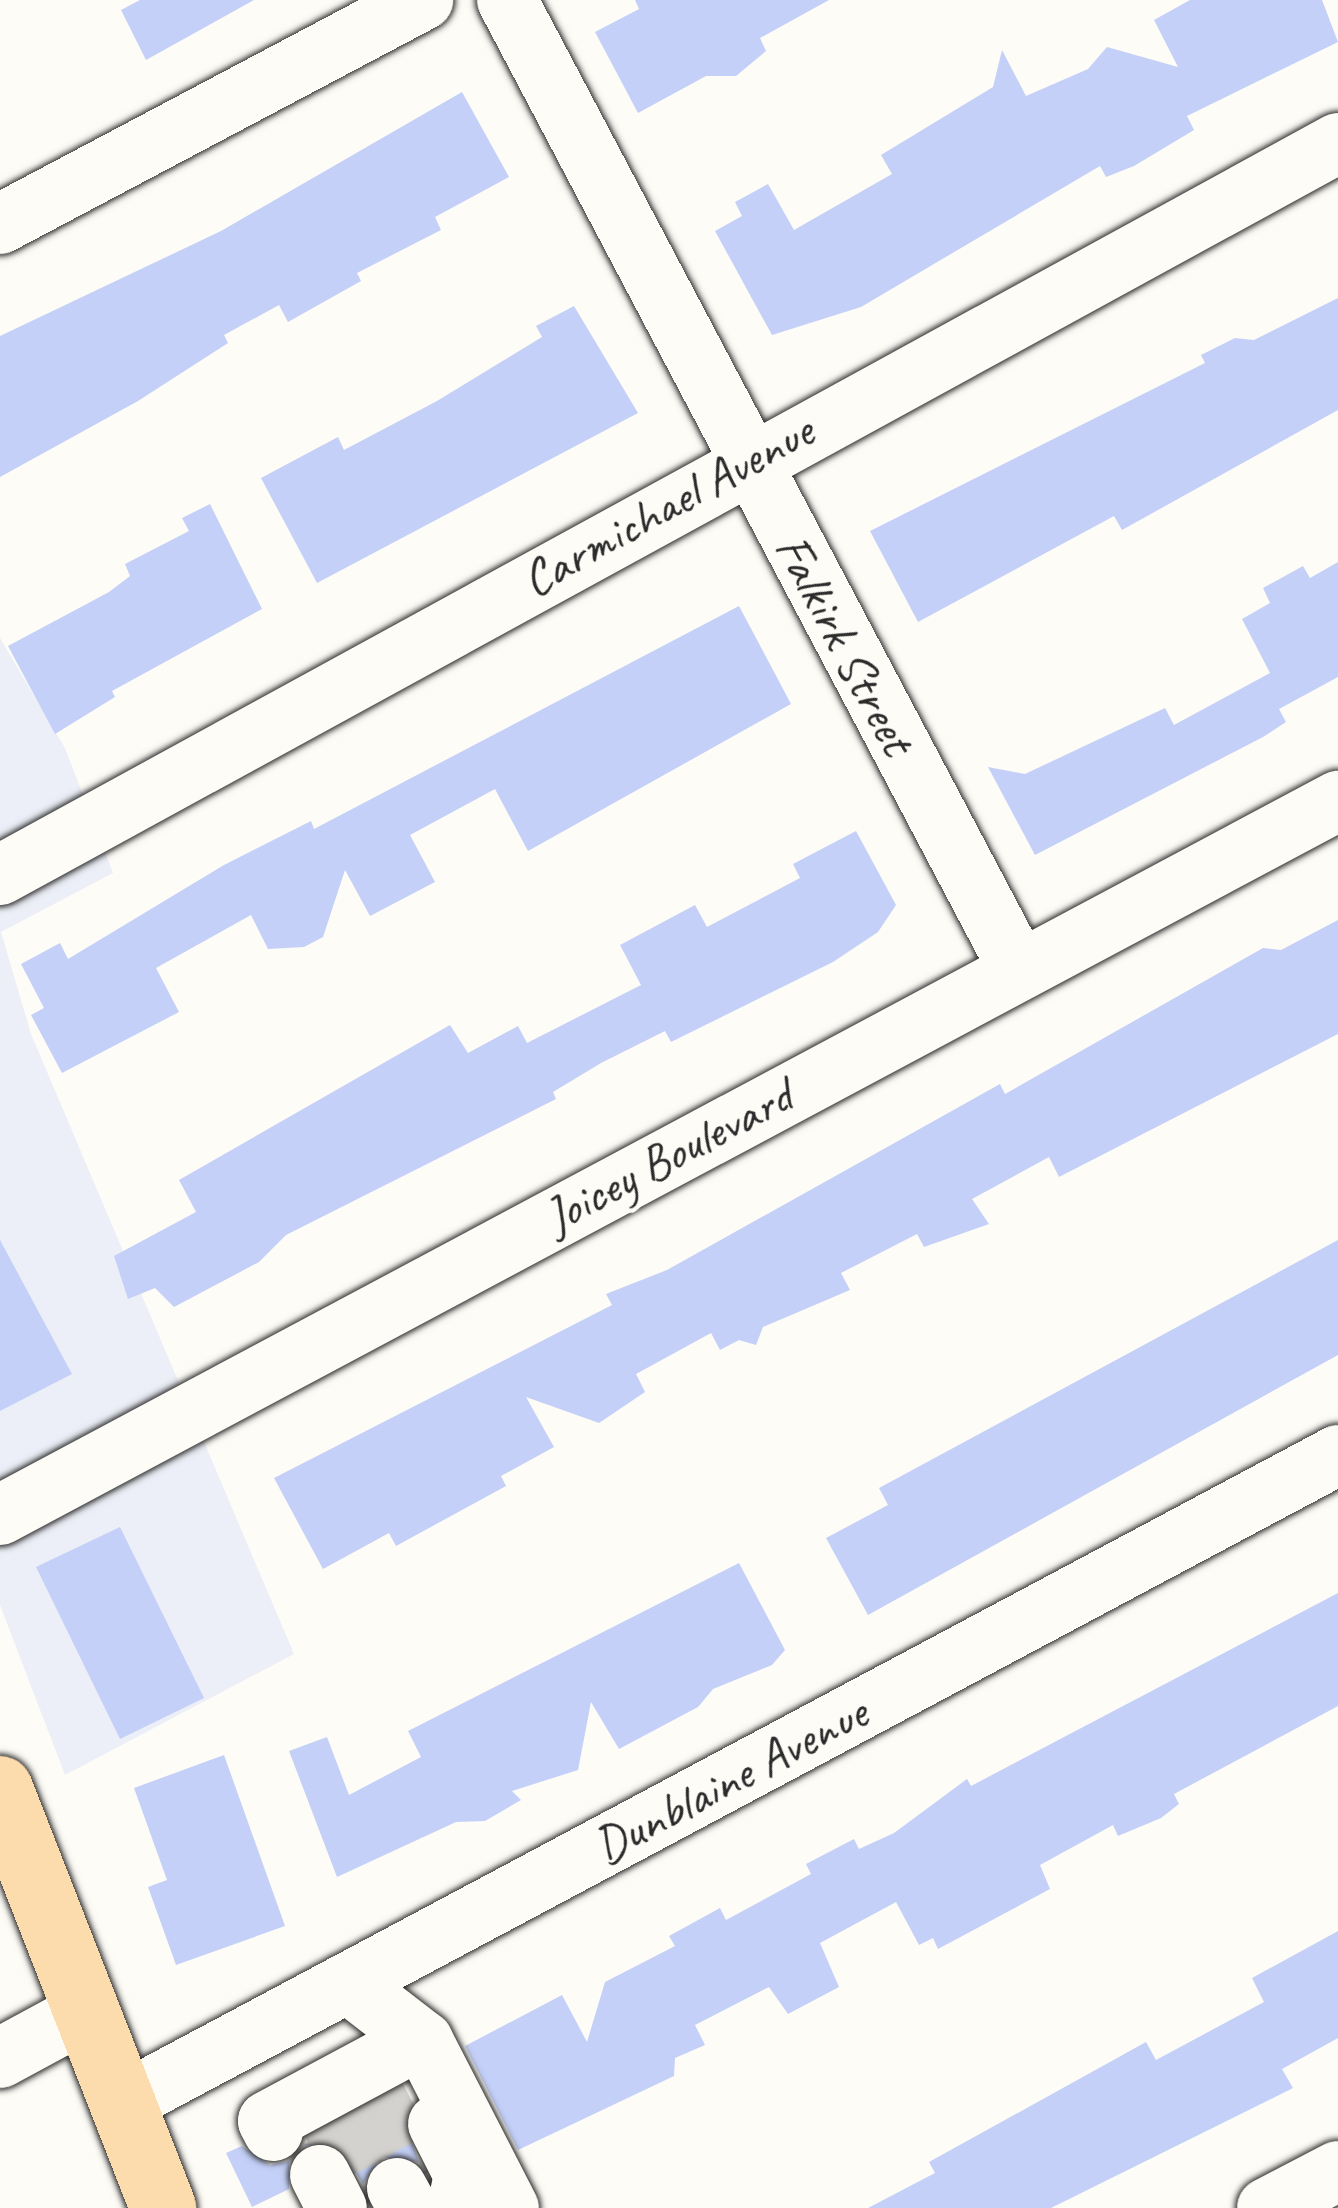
<!DOCTYPE html>
<html>
<head>
<meta charset="utf-8">
<style>
  body { margin:0 }
  #map { position:relative; width:1338px; height:2208px; overflow:hidden; background:#fdfcf7; font-family:Caveat,sans-serif }
  div>[style] { position:absolute }
  .built>* { inset:0; background:#eceff7 }
  .building>* { inset:0; background:#c4d0f7 }
  .minor-tunnel>* { height:60px; margin-top:-30px; transform-origin:0; background:repeating-linear-gradient(90deg,#d3d2ce 0 60px,transparent 0 90px) }
  .roads { filter:drop-shadow(0 0 3px #2b2b2b) drop-shadow(0 0 3px #2b2b2b) }
  .minor>* { height:60px; margin:-30px; padding:0 30px; transform-origin:30px; border-radius:30px; background:#fdfcf7 }
  .major>* { height:66px; margin:-33px; padding:0 33px; transform-origin:33px; border-radius:33px; background:#fcdcac }
  span { translate:-50% -50%; white-space:nowrap; text-align:center; line-height:1.15; -webkit-text-stroke:9px #fdfcf7; paint-order:stroke }
  .street-label { font-size:51px; color:#2b2b2b }
</style>
</head>
<body>
<div id="map">
  <div class="built">
    <div style="clip-path:polygon(0 638px,65px 748px,113px 873px,1px 932px,31px 1034px,294px 1654px,65px 1775px,0 1605px)"></div>
  </div>
  <div class="building">
    <div style="clip-path:polygon(140px 0,254px 0,146px 60px,121px 10px)"></div>
    <div style="clip-path:polygon(635px 0,829px 0,760px 38px,766px 51px,736px 76px,706px 76px,638px 113px,595px 32px,639px 9px)"></div>
    <div style="clip-path:polygon(1190px 0,1322px 0,1338px 42px,1187px 116px,1194px 130px,1134px 166px,1106px 177px,1100px 166px,861px 307px,772px 335px,715px 231px,742px 216px,735px 202px,768px 184px,794px 230px,892px 174px,881px 155px,993px 87px,1002px 50px,1026px 96px,1088px 69px,1107px 47px,1178px 67px,1154px 20px)"></div>
    <div style="clip-path:polygon(462px 92px,509px 177px,435px 217px,441px 230px,357px 273px,361px 281px,288px 322px,279px 305px,224px 335px,228px 343px,138px 401px,0 477px,0 336px,221px 231px)"></div>
    <div style="clip-path:polygon(1338px 298px,1338px 410px,1122px 530px,1114px 516px,918px 622px,870px 531px,1205px 363px,1201px 355px,1235px 338px,1254px 340px)"></div>
    <div style="clip-path:polygon(574px 306px,638px 413px,317px 583px,261px 478px,338px 437px,344px 450px,437px 401px,542px 337px,536px 326px)"></div>
    <div style="clip-path:polygon(210px 504px,262px 609px,112px 691px,115px 697px,55px 734px,8px 646px,109px 592px,130px 576px,125px 564px,189px 531px,182px 518px)"></div>
    <div style="clip-path:polygon(1338px 562px,1338px 677px,1279px 709px,1286px 722px,1263px 737px,1035px 855px,988px 767px,1025px 774px,1165px 708px,1174px 725px,1270px 673px,1242px 619px,1270px 603px,1263px 588px,1303px 566px,1310px 578px)"></div>
    <div style="clip-path:polygon(739px 606px,791px 704px,528px 851px,495px 789px,410px 835px,435px 882px,370px 916px,345px 870px,323px 937px,304px 947px,268px 949px,251px 915px,156px 968px,179px 1012px,62px 1073px,31px 1015px,44px 1008px,21px 964px,60px 943px,68px 959px,224px 865px,311px 821px,314px 829px)"></div>
    <div style="clip-path:polygon(856px 831px,896px 905px,878px 932px,833px 962px,671px 1042px,665px 1031px,601px 1063px,553px 1092px,556px 1099px,286px 1235px,259px 1262px,174px 1307px,155px 1288px,128px 1299px,114px 1256px,196px 1212px,179px 1180px,450px 1025px,468px 1053px,518px 1026px,527px 1043px,641px 985px,620px 945px,695px 905px,707px 927px,800px 878px,793px 864px)"></div>
    <div style="clip-path:polygon(1338px 920px,1338px 1034px,1059px 1177px,1049px 1157px,972px 1199px,989px 1224px,924px 1247px,917px 1234px,841px 1273px,850px 1290px,763px 1327px,756px 1345px,739px 1340px,720px 1350px,711px 1333px,636px 1374px,645px 1392px,599px 1423px,526px 1397px,554px 1447px,501px 1476px,506px 1486px,396px 1546px,389px 1533px,323px 1569px,274px 1478px,612px 1305px,606px 1294px,667px 1270px,1000px 1084px,1005px 1094px,1263px 948px,1281px 950px)"></div>
    <div style="clip-path:polygon(0 1240px,72px 1374px,0 1411px)"></div>
    <div style="clip-path:polygon(1338px 1240px,1338px 1355px,868px 1615px,826px 1538px,888px 1505px,879px 1488px)"></div>
    <div style="clip-path:polygon(120px 1527px,204px 1698px,120px 1739px,36px 1567px)"></div>
    <div style="clip-path:polygon(739px 1563px,785px 1650px,772px 1665px,713px 1689px,698px 1707px,619px 1749px,591px 1702px,578px 1770px,512px 1791px,521px 1800px,485px 1821px,456px 1822px,337px 1877px,289px 1751px,327px 1737px,349px 1795px,421px 1757px,408px 1731px)"></div>
    <div style="clip-path:polygon(1338px 1593px,1338px 1706px,1174px 1794px,1179px 1804px,1161px 1818px,1118px 1836px,1113px 1825px,1040px 1865px,1050px 1889px,938px 1949px,933px 1938px,919px 1945px,896px 1902px,820px 1943px,839px 1987px,788px 2014px,769px 1987px,695px 2025px,705px 2045px,675px 2058px,674px 2076px,518px 2150px,465px 2046px,562px 1995px,587px 2042px,605px 1982px,675px 1946px,669px 1936px,720px 1908px,726px 1920px,811px 1874px,806px 1864px,854px 1839px,859px 1849px,894px 1833px,967px 1779px,971px 1786px)"></div>
    <div style="clip-path:polygon(224px 1755px,285px 1926px,176px 1965px,148px 1887px,167px 1880px,134px 1788px)"></div>
    <div style="clip-path:polygon(1338px 1931px,1338px 2038px,1282px 2069px,1293px 2088px,1051px 2208px,868px 2208px,935px 2173px,929px 2162px,1146px 2042px,1156px 2060px,1264px 2002px,1252px 1978px)"></div>
    <div style="clip-path:polygon(394px 2093px,419px 2162px,381px 2157px,363px 2184px,340px 2147px,304px 2145px)"></div>
    <div style="clip-path:polygon(242px 2146px,270px 2165px,289px 2161px,289px 2189px,252px 2207px,226px 2153px)"></div>
  </div>
  <div class="minor-tunnel">
    <div style="left:375px;top:2095px;width:93px;rotate:62.6deg"></div>
    <div style="left:330px;top:2119px;width:92px;rotate:64.8deg"></div>
  </div>
  <div class="roads">
    <div class="minor">
      <div style="left:507px;top:0;width:1095px;rotate:62.17deg"></div>
      <div style="left:0;top:224px;width:479px;rotate:-27.9deg"></div>
      <div style="left:0;top:875px;width:1525px;rotate:-28.68deg"></div>
      <div style="left:0;top:1515px;width:1517px;rotate:-28.09deg"></div>
      <div style="left:348px;top:1983px;width:95px;rotate:37.7deg"></div>
      <div style="left:423px;top:2041px;width:188px;rotate:62.8deg"></div>
      <div style="left:0;top:2058px;width:97px;rotate:-28.4deg"></div>
      <div style="left:122px;top:2103px;width:1378px;rotate:-28.05deg"></div>
      <div style="left:438px;top:2124px;width:57px;rotate:63deg"></div>
      <div style="left:464px;top:2175px;width:34px;rotate:102deg"></div>
      <div style="left:273px;top:2131px;width:11px;rotate:-117deg"></div>
      <div style="left:268px;top:2121px;width:142px;rotate:-28.2deg"></div>
      <div style="left:320px;top:2175px;width:37px;rotate:63deg"></div>
      <div style="left:397px;top:2188px;width:23px;rotate:61deg"></div>
      <div style="left:1267px;top:2208px;width:80px;rotate:-27.5deg"></div>
    </div>
    <div class="major">
      <div style="left:0;top:1789px;width:450px;rotate:68.7deg"></div>
    </div>
  </div>
  <div class="street-label">
    <span style="left:667px;top:505px;rotate:-29deg">Carmichael Avenue</span>
    <span style="left:845px;top:644px;rotate:62deg">Falkirk Street</span>
    <span style="left:668px;top:1156px;rotate:-28deg">Joicey Boulevard</span>
    <span style="left:730px;top:1779px;rotate:-28deg">Dunblaine Avenue</span>
  </div>
</div>
</body>
</html>
